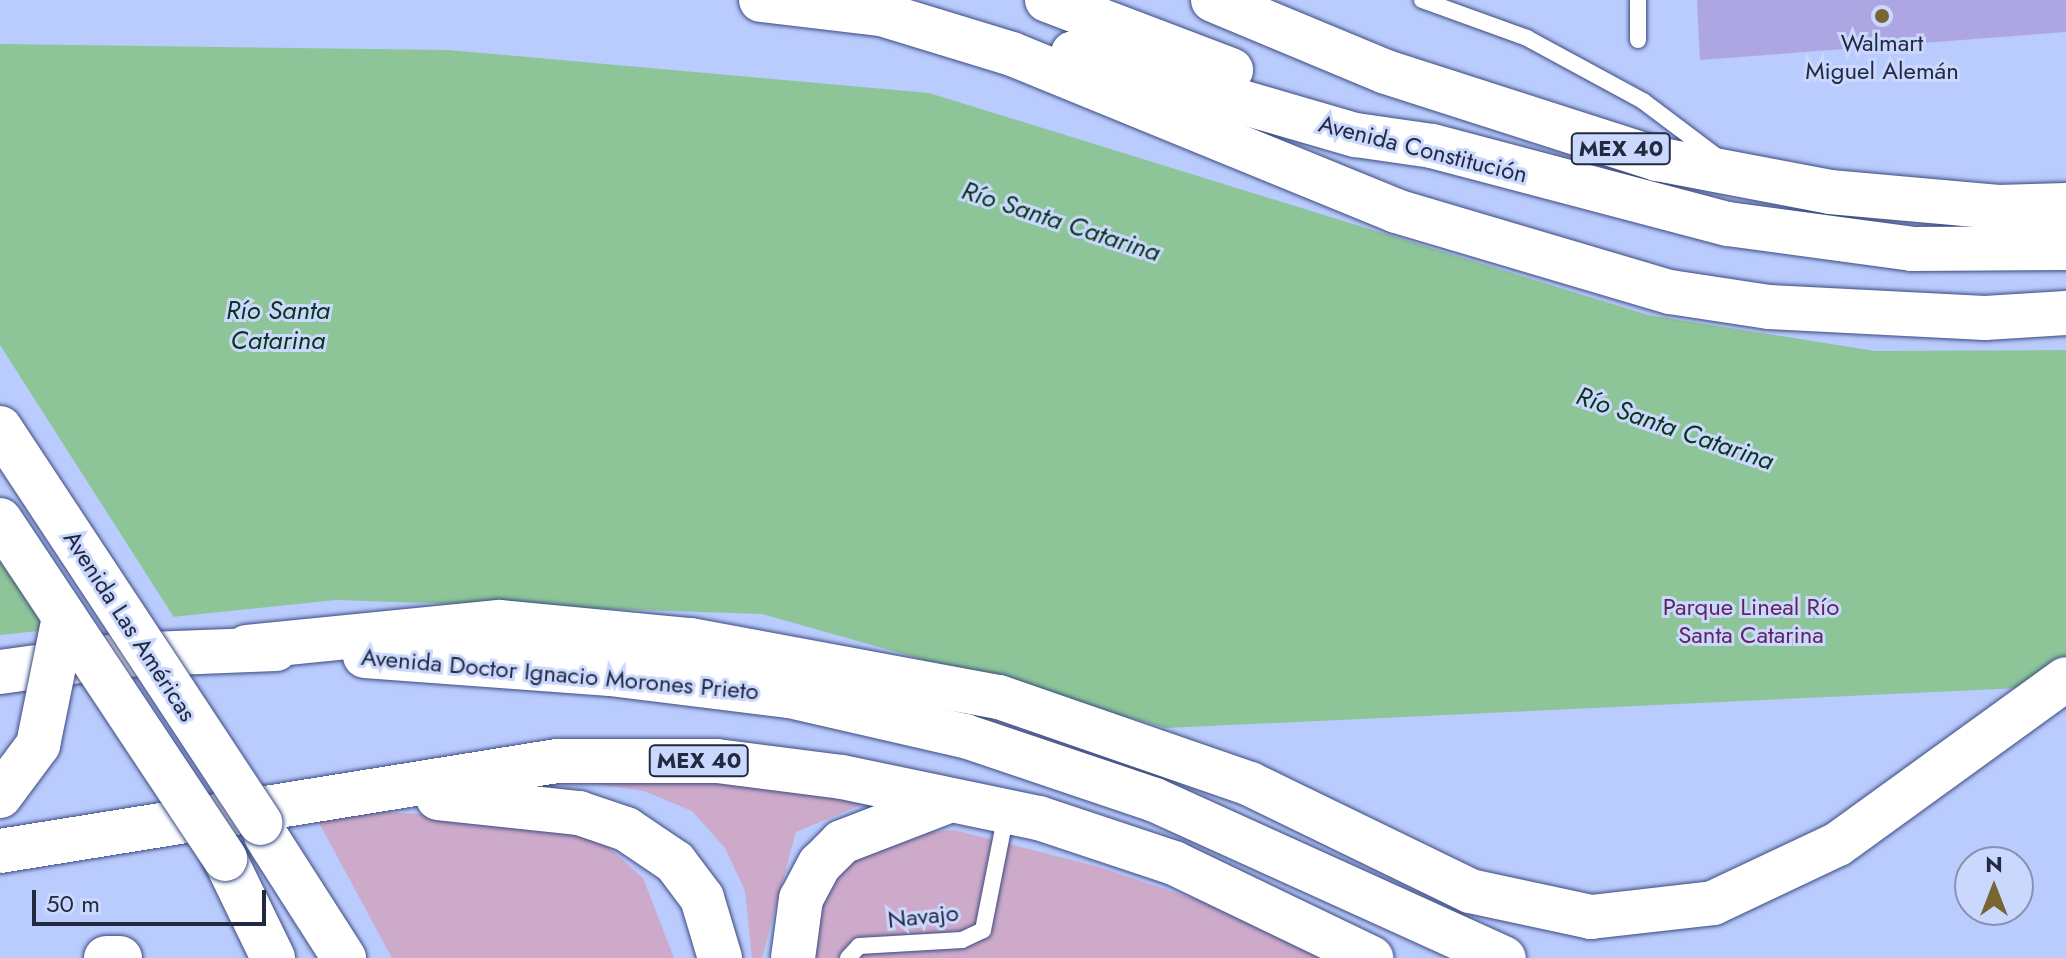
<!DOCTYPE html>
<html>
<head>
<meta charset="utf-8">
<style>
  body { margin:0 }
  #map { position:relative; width:2066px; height:958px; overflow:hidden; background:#bacbfd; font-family:Jost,sans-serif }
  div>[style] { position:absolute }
  .green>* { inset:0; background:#ceaaca }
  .water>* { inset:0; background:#8dc598 }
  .pier>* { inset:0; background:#bacbfd }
  .building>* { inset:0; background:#aea6e2 }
  .roads { filter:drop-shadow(0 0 2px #3c4b80) drop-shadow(0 0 2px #3c4b80) }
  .lane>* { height:16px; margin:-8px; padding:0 8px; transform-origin:8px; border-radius:8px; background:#fff }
  .secondary>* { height:44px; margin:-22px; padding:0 22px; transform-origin:22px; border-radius:22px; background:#fff }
  .highway>* { height:44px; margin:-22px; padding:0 22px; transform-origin:22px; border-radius:22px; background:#fff }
  .bridges { filter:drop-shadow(0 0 2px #3c4b80) drop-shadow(0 0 2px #3c4b80) }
  .secondary-bridge>* { height:44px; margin:-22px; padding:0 22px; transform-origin:22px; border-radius:22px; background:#fff }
  .highway-bridge>* { height:44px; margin:-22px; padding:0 22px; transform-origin:22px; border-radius:22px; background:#fff }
  .dots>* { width:22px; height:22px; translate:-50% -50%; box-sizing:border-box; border:4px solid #cbd8fe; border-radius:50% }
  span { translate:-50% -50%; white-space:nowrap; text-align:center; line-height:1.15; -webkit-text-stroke:6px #cbd8fe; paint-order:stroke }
  .shield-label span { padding:2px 6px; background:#cbd8fe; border:2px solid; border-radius:6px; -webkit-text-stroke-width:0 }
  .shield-label { font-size:22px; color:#222a42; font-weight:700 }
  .poi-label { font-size:24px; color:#222a42 }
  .street-label { font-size:24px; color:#222a42 }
  .park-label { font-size:24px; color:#61255d }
  .water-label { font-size:26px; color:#0b3518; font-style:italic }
  .north { position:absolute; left:1954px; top:846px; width:80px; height:80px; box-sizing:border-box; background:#cbd8fe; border:2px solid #8792b3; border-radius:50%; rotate:0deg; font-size:22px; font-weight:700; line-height:32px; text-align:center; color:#222a42 }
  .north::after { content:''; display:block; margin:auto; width:28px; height:36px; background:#776533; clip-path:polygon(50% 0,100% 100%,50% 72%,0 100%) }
  .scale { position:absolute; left:32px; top:890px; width:234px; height:36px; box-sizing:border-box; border:4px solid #222a42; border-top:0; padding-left:10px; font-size:24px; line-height:28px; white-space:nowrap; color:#222a42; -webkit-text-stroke:6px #cbd8fe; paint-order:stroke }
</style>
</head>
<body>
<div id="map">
  <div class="green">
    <div style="clip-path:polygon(630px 767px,880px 797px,796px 832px,762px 958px,752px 958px,745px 891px,725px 848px,692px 811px,644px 791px,527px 774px)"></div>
    <div style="clip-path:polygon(311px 808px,547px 821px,605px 844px,643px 878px,674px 958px,392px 958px)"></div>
    <div style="clip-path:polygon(954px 830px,1099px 867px,1370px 958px,814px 958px,823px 896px,847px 864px,910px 833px)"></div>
  </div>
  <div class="water">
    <div style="clip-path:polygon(0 44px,448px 50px,929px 93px,1648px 315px,1875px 351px,2066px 350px,2066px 696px,2021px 688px,1166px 728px,762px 614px,336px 600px,0 635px)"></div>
  </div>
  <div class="pier">
    <div style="clip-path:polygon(0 345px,175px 619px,52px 631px,0 552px)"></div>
  </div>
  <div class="building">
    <div style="clip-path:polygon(1697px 0,2066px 0,2066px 32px,1700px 60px)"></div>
  </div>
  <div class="roads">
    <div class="lane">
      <div style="left:1422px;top:0;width:112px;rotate:19.9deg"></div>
      <div style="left:1527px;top:38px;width:132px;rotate:28.5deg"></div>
      <div style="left:1643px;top:101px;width:95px;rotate:36.9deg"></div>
      <div style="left:1638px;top:0;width:40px;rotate:90deg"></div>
      <div style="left:848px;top:958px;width:16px;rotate:-47deg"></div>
      <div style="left:859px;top:946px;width:103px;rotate:-3.3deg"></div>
      <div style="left:962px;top:940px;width:23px;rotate:-25deg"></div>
      <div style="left:983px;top:930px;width:118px;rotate:-78.8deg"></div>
    </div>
    <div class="secondary">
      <div style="left:225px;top:859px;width:110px;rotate:64.1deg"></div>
    </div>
    <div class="highway">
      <div style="left:761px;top:0;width:121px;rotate:6.7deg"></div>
      <div style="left:881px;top:14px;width:137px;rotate:17deg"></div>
      <div style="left:1012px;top:54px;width:415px;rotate:22.2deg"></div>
      <div style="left:1396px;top:211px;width:286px;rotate:16.5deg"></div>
      <div style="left:1670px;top:292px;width:100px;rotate:8.6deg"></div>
      <div style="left:1769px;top:307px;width:216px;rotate:2.9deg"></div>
      <div style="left:1985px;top:318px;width:81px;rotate:-3.5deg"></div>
      <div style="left:1047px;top:0;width:197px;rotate:20.8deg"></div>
      <div style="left:1213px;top:0;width:187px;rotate:22.6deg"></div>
      <div style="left:1386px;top:72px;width:285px;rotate:17.8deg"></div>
      <div style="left:1657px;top:159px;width:176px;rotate:10.8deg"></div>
      <div style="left:1830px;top:192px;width:169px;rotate:5.1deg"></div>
      <div style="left:1998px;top:207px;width:68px;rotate:-1.7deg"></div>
      <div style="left:1073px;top:53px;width:295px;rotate:16.2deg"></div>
      <div style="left:1356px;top:135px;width:77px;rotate:8.2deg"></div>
      <div style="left:1432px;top:146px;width:306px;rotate:14.8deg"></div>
      <div style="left:1728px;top:224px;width:186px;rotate:7.7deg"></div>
      <div style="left:1912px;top:249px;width:154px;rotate:-0.4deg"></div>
      <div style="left:247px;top:647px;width:253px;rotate:-5.7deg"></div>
      <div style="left:499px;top:622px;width:192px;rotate:5.4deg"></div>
      <div style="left:690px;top:640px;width:314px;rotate:10.5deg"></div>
      <div style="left:999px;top:697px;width:266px;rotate:19.1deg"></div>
      <div style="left:1250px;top:784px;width:245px;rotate:25.9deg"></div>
      <div style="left:1470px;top:891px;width:124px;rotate:12.1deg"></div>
      <div style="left:1591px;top:917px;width:123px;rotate:-6.5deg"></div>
      <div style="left:1713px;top:903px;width:138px;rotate:-25.3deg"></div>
      <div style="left:1838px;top:844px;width:281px;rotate:-35.9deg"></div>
      <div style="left:365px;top:656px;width:246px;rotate:4.2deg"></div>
      <div style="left:610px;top:674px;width:181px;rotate:7deg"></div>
      <div style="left:790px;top:696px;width:180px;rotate:12.9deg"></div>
      <div style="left:965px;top:736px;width:200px;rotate:18.6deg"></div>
      <div style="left:1155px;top:800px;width:383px;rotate:24.4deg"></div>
      <div style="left:0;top:672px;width:124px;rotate:-7.9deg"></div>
      <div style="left:123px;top:655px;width:153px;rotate:-2.2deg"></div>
      <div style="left:438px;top:798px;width:142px;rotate:6.1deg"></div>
      <div style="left:579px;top:813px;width:50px;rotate:18.8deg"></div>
      <div style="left:626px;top:829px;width:59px;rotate:34deg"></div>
      <div style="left:675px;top:862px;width:45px;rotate:53.1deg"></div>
      <div style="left:702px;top:898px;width:63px;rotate:73.3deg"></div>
      <div style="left:266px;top:836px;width:145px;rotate:57.4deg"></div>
      <div style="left:0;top:851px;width:564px;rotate:-9.18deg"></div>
      <div style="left:557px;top:761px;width:160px"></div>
      <div style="left:717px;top:761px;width:126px;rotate:7.3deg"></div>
      <div style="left:842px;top:777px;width:201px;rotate:11.8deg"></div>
      <div style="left:1039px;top:818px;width:142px;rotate:18.4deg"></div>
      <div style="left:1174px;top:863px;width:219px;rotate:25.7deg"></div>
      <div style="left:106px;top:958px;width:14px"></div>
      <div style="left:793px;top:958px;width:60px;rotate:-82.3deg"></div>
      <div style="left:801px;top:899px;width:40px;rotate:-62deg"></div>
      <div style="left:820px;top:864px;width:31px;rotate:-45deg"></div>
      <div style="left:842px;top:842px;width:114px;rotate:-21.1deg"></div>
    </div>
  </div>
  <div class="bridges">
    <div class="secondary-bridge">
      <div style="left:0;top:428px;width:473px;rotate:56.6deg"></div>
      <div style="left:0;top:520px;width:407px;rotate:56.4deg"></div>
    </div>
    <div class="highway-bridge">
      <div style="left:0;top:796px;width:64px;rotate:-53.3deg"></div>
      <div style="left:38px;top:745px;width:131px;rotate:-78.5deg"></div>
    </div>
  </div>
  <div class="dots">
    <div style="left:1882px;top:16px;background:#776533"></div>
  </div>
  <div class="shield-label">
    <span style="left:1621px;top:149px">MEX 40</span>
    <span style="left:699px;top:761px">MEX 40</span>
  </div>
  <div class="poi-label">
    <span style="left:1882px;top:57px">Walmart<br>Miguel Alemán</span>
  </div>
  <div class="street-label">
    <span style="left:1423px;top:149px;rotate:14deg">Avenida Constitución</span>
    <span style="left:130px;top:626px;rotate:57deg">Avenida Las Américas</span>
    <span style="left:560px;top:674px;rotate:5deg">Avenida Doctor Ignacio Morones Prieto</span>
    <span style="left:923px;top:916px;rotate:-6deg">Navajo</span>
  </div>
  <div class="park-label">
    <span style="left:1751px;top:621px">Parque Lineal Río<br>Santa Catarina</span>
  </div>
  <div class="water-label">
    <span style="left:1061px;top:222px;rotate:18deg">Río Santa Catarina</span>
    <span style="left:278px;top:326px">Río Santa<br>Catarina</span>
    <span style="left:1675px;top:429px;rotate:19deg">Río Santa Catarina</span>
  </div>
  <div class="north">N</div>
  <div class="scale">50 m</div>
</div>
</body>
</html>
